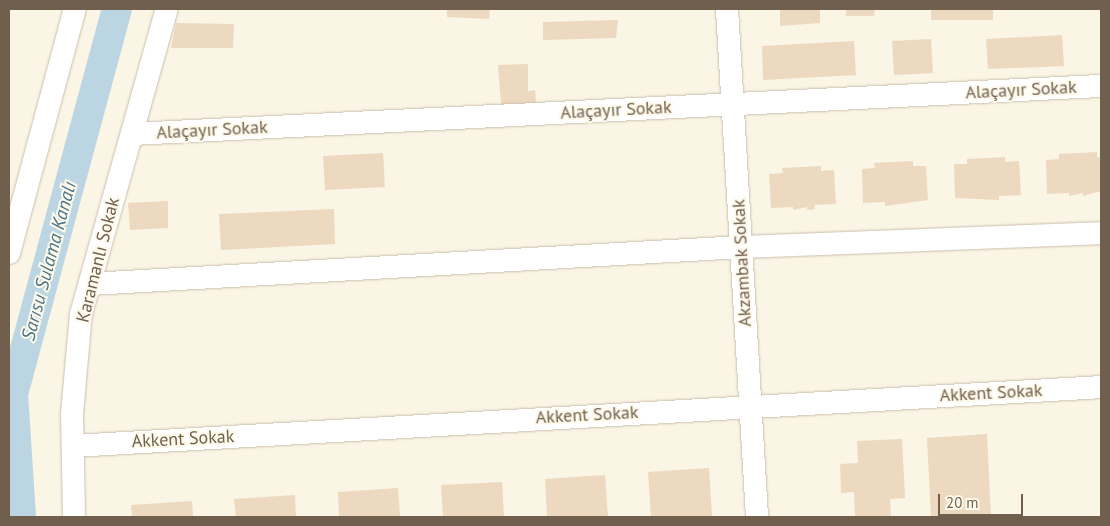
<!DOCTYPE html>
<html>
<head>
<meta charset="utf-8">
<style>
  body { margin:0 }
  #map { position:relative; width:1110px; height:526px; overflow:hidden; background:#faf5e5; font-family:"PT Sans",sans-serif }
  div>[style] { position:absolute }
  .canal>* { height:30px; margin:-15px; padding:0 15px; transform-origin:15px; border-radius:15px; background:#bbd6e2 }
  .building>* { inset:0; background:#edd9bf }
  .roads { filter:drop-shadow(0 0 1px #cbbead) drop-shadow(0 0 1px #cbbead) }
  .street>* { height:22px; margin:-11px; padding:0 11px; transform-origin:11px; border-radius:11px; background:#fff }
  span { translate:-50% -50%; white-space:nowrap; text-align:center; line-height:1.15; -webkit-text-stroke:4px #fdf9eb; paint-order:stroke }
  .street-label { font-size:18px; color:#715f4d }
  .water-label { font-size:19px; color:#4c7589; font-style:italic }
  .frame { position:absolute; inset:0; border:10px solid #715f4d; pointer-events:none }
  .scale { position:absolute; left:938px; top:494px; width:85px; height:22px; box-sizing:border-box; border:2px solid #715f4d; border-top:0; padding-left:6px; font-size:15px; line-height:18px; white-space:nowrap; color:#715f4d; -webkit-text-stroke:4px #fdf9eb; paint-order:stroke }
</style>
</head>
<body>
<div id="map">
  <div class="canal">
    <div style="left:21px;top:517px;width:123px;rotate:-93.7deg"></div>
    <div style="left:13px;top:394px;width:399px;rotate:-74.9deg"></div>
  </div>
  <div class="building">
    <div style="clip-path:polygon(447px 9px,490px 9px,489px 19px,447px 17px)"></div>
    <div style="clip-path:polygon(780px 9px,820px 9px,820px 23px,780px 26px)"></div>
    <div style="clip-path:polygon(846px 9px,875px 9px,874px 16px,846px 16px)"></div>
    <div style="clip-path:polygon(931px 9px,993px 9px,993px 20px,931px 20px)"></div>
    <div style="clip-path:polygon(618px 20px,616px 38px,543px 40px,543px 22px)"></div>
    <div style="clip-path:polygon(176px 23px,234px 24px,233px 48px,171px 48px)"></div>
    <div style="clip-path:polygon(1062px 35px,1064px 66px,988px 69px,986px 39px)"></div>
    <div style="clip-path:polygon(931px 39px,933px 73px,894px 75px,892px 41px)"></div>
    <div style="clip-path:polygon(854px 41px,856px 75px,763px 80px,762px 46px)"></div>
    <div style="clip-path:polygon(528px 64px,528px 91px,535px 90px,536px 103px,501px 105px,498px 65px)"></div>
    <div style="clip-path:polygon(1097px 152px,1097px 157px,1101px 157px,1101px 191px,1083px 196px,1083px 193px,1069px 196px,1069px 193px,1047px 194px,1046px 160px,1059px 159px,1059px 154px)"></div>
    <div style="clip-path:polygon(383px 153px,385px 187px,325px 190px,323px 156px)"></div>
    <div style="clip-path:polygon(1005px 157px,1005px 162px,1019px 161px,1021px 195px,999px 196px,999px 200px,955px 198px,954px 164px,967px 164px,967px 159px)"></div>
    <div style="clip-path:polygon(913px 161px,913px 166px,926px 166px,928px 200px,885px 206px,885px 202px,863px 203px,862px 169px,875px 168px,874px 163px)"></div>
    <div style="clip-path:polygon(821px 166px,821px 171px,834px 170px,836px 204px,814px 205px,815px 209px,807px 210px,807px 207px,793px 210px,793px 207px,771px 208px,769px 174px,783px 173px,782px 168px)"></div>
    <div style="clip-path:polygon(168px 201px,168px 228px,130px 230px,128px 203px)"></div>
    <div style="clip-path:polygon(334px 209px,335px 244px,221px 250px,219px 214px)"></div>
    <div style="clip-path:polygon(987px 434px,991px 517px,931px 517px,927px 438px)"></div>
    <div style="clip-path:polygon(902px 439px,905px 498px,890px 499px,891px 517px,855px 517px,854px 492px,841px 493px,840px 464px,858px 463px,857px 441px)"></div>
    <div style="clip-path:polygon(709px 468px,712px 517px,651px 517px,648px 472px)"></div>
    <div style="clip-path:polygon(605px 475px,608px 517px,547px 517px,545px 479px)"></div>
    <div style="clip-path:polygon(502px 482px,504px 517px,443px 517px,441px 485px)"></div>
    <div style="clip-path:polygon(398px 488px,400px 517px,339px 517px,338px 492px)"></div>
    <div style="clip-path:polygon(295px 495px,296px 517px,236px 517px,234px 499px)"></div>
    <div style="clip-path:polygon(192px 501px,193px 517px,132px 517px,131px 505px)"></div>
  </div>
  <div class="roads">
    <div class="street">
      <div style="left:727px;top:9px;width:509px;rotate:86.62deg"></div>
      <div style="left:132px;top:134px;width:970px;rotate:-2.84deg"></div>
      <div style="left:9px;top:253px;width:253px;rotate:-74.9deg"></div>
      <div style="left:90px;top:284px;width:652px;rotate:-3.25deg"></div>
      <div style="left:741px;top:247px;width:360px;rotate:-2.2deg"></div>
      <div style="left:73px;top:446px;width:1030px;rotate:-3.28deg"></div>
      <div style="left:74px;top:517px;width:103px;rotate:-91.1deg"></div>
      <div style="left:72px;top:414px;width:100px;rotate:-84.9deg"></div>
      <div style="left:81px;top:314px;width:317px;rotate:-74.3deg"></div>
    </div>
  </div>
  <div class="street-label">
    <span style="left:1021px;top:90px;rotate:-3deg">Alaçayır Sokak</span>
    <span style="left:616px;top:110px;rotate:-3deg">Alaçayır Sokak</span>
    <span style="left:212px;top:130px;rotate:-3deg">Alaçayır Sokak</span>
    <span style="left:98px;top:260px;rotate:-76deg">Karamanlı Sokak</span>
    <span style="left:742px;top:263px;rotate:-93deg">Akzambak Sokak</span>
    <span style="left:991px;top:393px;rotate:-3deg">Akkent Sokak</span>
    <span style="left:587px;top:415px;rotate:-3deg">Akkent Sokak</span>
    <span style="left:183px;top:439px;rotate:-3deg">Akkent Sokak</span>
  </div>
  <div class="water-label">
    <span style="left:49px;top:261px;rotate:-75deg">Sarısu Sulama Kanalı</span>
  </div>
  <div class="frame"></div>
  <div class="scale">20 m</div>
</div>
</body>
</html>
